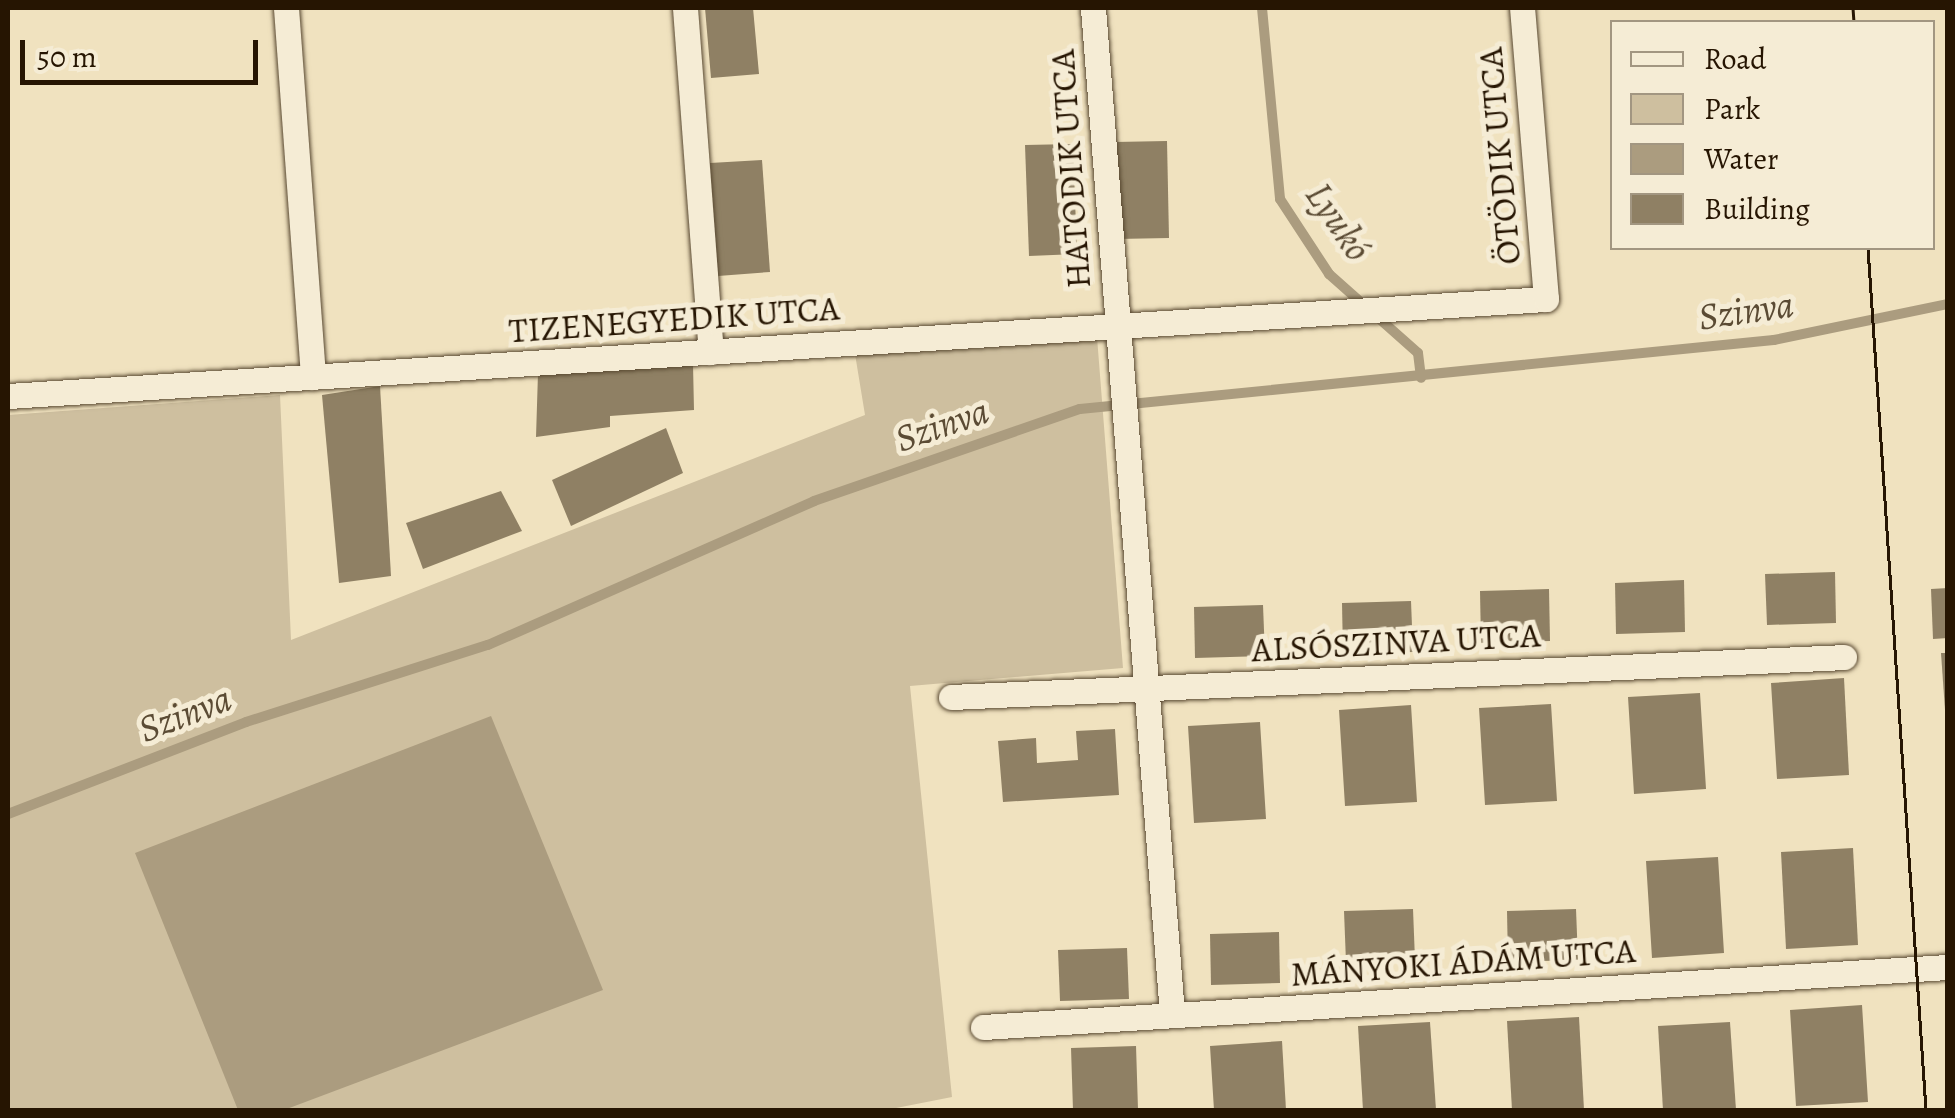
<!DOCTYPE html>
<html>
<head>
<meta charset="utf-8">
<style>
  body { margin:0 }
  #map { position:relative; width:1955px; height:1118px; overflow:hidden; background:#f0e2bf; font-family:Alegreya,serif }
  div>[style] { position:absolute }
  .green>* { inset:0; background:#cebf9f }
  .water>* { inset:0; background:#ab9c7f }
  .stream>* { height:10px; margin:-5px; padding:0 5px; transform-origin:5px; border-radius:5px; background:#ab9c7f }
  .building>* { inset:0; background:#8f8064 }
  .roads { filter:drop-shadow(0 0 2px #584831) drop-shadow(0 0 2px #584831) }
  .street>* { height:25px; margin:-12.5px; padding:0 12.5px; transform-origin:12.5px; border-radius:12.5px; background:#f5ecd5 }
  .tram>* { height:2.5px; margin:-1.25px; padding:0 1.25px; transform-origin:1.25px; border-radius:1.25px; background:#261502 }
  span { translate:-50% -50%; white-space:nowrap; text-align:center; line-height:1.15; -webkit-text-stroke:10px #f5ecd5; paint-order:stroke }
  .street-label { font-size:35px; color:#261502 }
  .water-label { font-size:38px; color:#5b4b34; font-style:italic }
  .frame { position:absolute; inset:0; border:10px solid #261502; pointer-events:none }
  .legend { position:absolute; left:1610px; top:20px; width:325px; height:230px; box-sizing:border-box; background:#f5ecd5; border:2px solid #a29681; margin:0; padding:12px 18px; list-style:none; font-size:30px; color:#261502 }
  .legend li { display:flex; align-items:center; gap:20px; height:50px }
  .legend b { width:50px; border:2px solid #a29681 }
  .scale { position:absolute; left:20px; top:40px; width:238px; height:45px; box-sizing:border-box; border:5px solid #261502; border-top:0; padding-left:12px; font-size:30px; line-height:35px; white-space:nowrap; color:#261502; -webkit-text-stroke:8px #f5ecd5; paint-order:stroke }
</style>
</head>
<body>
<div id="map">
  <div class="green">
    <div style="clip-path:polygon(1097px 337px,1123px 668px,910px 686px,952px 1097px,886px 1110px,8px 1110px,8px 415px,280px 395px,291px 640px,865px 415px,855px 354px)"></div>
  </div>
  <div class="water">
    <div style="clip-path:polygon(491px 716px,603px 990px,284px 1110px,238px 1110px,135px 853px)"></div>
  </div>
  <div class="stream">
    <div style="left:1262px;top:8px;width:192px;rotate:84.6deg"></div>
    <div style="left:1280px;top:199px;width:90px;rotate:56.8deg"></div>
    <div style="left:1329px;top:274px;width:119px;rotate:41.6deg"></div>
    <div style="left:1418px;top:353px;width:25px;rotate:83deg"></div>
    <div style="left:8px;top:814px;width:255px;rotate:-21.1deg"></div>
    <div style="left:246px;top:722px;width:254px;rotate:-17.7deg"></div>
    <div style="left:488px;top:645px;width:356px;rotate:-23.8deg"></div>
    <div style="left:814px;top:501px;width:281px;rotate:-19.1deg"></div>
    <div style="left:1080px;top:409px;width:697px;rotate:-5.68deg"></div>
    <div style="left:1774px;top:340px;width:178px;rotate:-11.7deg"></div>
  </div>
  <div class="building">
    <div style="clip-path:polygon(705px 8px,753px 8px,759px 74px,711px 78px)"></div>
    <div style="clip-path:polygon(1167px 141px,1169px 238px,1117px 239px,1115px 142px)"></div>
    <div style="clip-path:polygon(1073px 144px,1077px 254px,1029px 256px,1025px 145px)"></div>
    <div style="clip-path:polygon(762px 160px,770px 272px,718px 276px,710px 163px)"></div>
    <div style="clip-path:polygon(693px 364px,694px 410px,610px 416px,610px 427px,536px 437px,538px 373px)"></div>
    <div style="clip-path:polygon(380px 386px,391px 576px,339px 583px,322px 395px)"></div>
    <div style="clip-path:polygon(666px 428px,683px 473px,571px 526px,552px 480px)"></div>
    <div style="clip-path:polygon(501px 491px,522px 531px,423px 569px,406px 523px)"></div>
    <div style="clip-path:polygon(1835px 572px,1836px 623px,1767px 625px,1765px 574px)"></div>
    <div style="clip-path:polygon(1684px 580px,1685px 632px,1616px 634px,1615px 583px)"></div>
    <div style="clip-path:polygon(1948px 588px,1948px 638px,1933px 639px,1931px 589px)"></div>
    <div style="clip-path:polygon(1549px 589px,1550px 641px,1481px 643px,1480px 591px)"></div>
    <div style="clip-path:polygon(1411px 601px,1413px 652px,1343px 654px,1342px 603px)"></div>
    <div style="clip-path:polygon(1263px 605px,1265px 656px,1195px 658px,1194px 607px)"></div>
    <div style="clip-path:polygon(1941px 653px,1948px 653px,1948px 709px,1945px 710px)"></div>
    <div style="clip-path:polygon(1844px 678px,1849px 775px,1777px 779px,1771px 683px)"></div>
    <div style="clip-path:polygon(1700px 693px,1706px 789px,1634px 794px,1628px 697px)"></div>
    <div style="clip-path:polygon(1551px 704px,1557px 801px,1485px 805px,1479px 708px)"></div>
    <div style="clip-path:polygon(1411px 705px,1417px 802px,1345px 806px,1339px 710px)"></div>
    <div style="clip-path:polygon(1260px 722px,1266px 819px,1194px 823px,1188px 726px)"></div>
    <div style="clip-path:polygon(1115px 729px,1119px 795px,1003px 802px,998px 741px,1036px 738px,1037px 763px,1078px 760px,1076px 731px)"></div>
    <div style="clip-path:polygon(1853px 848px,1858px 945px,1786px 949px,1781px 852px)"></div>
    <div style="clip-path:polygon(1718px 857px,1724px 953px,1652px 958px,1646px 861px)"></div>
    <div style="clip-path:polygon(1413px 909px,1415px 960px,1346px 962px,1344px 911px)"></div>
    <div style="clip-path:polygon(1576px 909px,1578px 960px,1508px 962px,1507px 911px)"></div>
    <div style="clip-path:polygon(1279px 932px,1280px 983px,1211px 985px,1210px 934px)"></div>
    <div style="clip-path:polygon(1127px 948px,1129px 999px,1060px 1001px,1058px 950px)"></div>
    <div style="clip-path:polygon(1862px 1005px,1868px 1102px,1796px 1106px,1790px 1010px)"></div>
    <div style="clip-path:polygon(1579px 1017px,1584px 1110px,1512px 1110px,1507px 1021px)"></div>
    <div style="clip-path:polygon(1430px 1022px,1436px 1110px,1363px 1110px,1358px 1026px)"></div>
    <div style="clip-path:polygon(1730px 1022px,1736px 1110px,1663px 1110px,1658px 1026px)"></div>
    <div style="clip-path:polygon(1282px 1041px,1286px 1110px,1214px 1110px,1210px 1046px)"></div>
    <div style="clip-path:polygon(1136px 1046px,1138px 1110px,1073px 1110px,1071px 1048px)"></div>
  </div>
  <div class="roads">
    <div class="street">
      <div style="left:286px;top:8px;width:370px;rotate:85.8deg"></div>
      <div style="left:685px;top:8px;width:345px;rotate:85.7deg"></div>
      <div style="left:1093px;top:8px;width:1010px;rotate:85.51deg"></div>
      <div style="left:8px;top:396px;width:1541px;rotate:-3.61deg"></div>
      <div style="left:1546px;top:299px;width:292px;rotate:-94.7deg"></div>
      <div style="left:951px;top:697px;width:894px;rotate:-2.56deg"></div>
      <div style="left:983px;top:1027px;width:967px;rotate:-3.56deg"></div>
    </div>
  </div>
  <div class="tram">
    <div style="left:1853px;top:8px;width:14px;rotate:86deg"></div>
    <div style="left:1868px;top:248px;width:864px;rotate:86.15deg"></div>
  </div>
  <div class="street-label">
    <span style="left:1499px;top:156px;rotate:-95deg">ÖTÖDIK UTCA</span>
    <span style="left:1070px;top:169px;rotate:-94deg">HATODIK UTCA</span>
    <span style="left:674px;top:319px;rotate:-4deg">TIZENEGYEDIK UTCA</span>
    <span style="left:1396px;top:642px;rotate:-3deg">ALSÓSZINVA UTCA</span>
    <span style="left:1463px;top:962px;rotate:-4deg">MÁNYOKI ÁDÁM UTCA</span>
  </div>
  <div class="water-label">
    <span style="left:1338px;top:222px;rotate:56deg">Lyukó</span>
    <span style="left:1746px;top:311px;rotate:-8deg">Szinva</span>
    <span style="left:942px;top:425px;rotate:-19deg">Szinva</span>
    <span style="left:185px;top:714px;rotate:-21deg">Szinva</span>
  </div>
  <div class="frame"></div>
  <ul class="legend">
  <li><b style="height:12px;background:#f5ecd5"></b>Road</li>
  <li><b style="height:28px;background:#cebf9f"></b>Park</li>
  <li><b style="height:28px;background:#ab9c7f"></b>Water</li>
  <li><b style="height:28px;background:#8f8064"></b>Building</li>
  </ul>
  <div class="scale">50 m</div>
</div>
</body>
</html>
